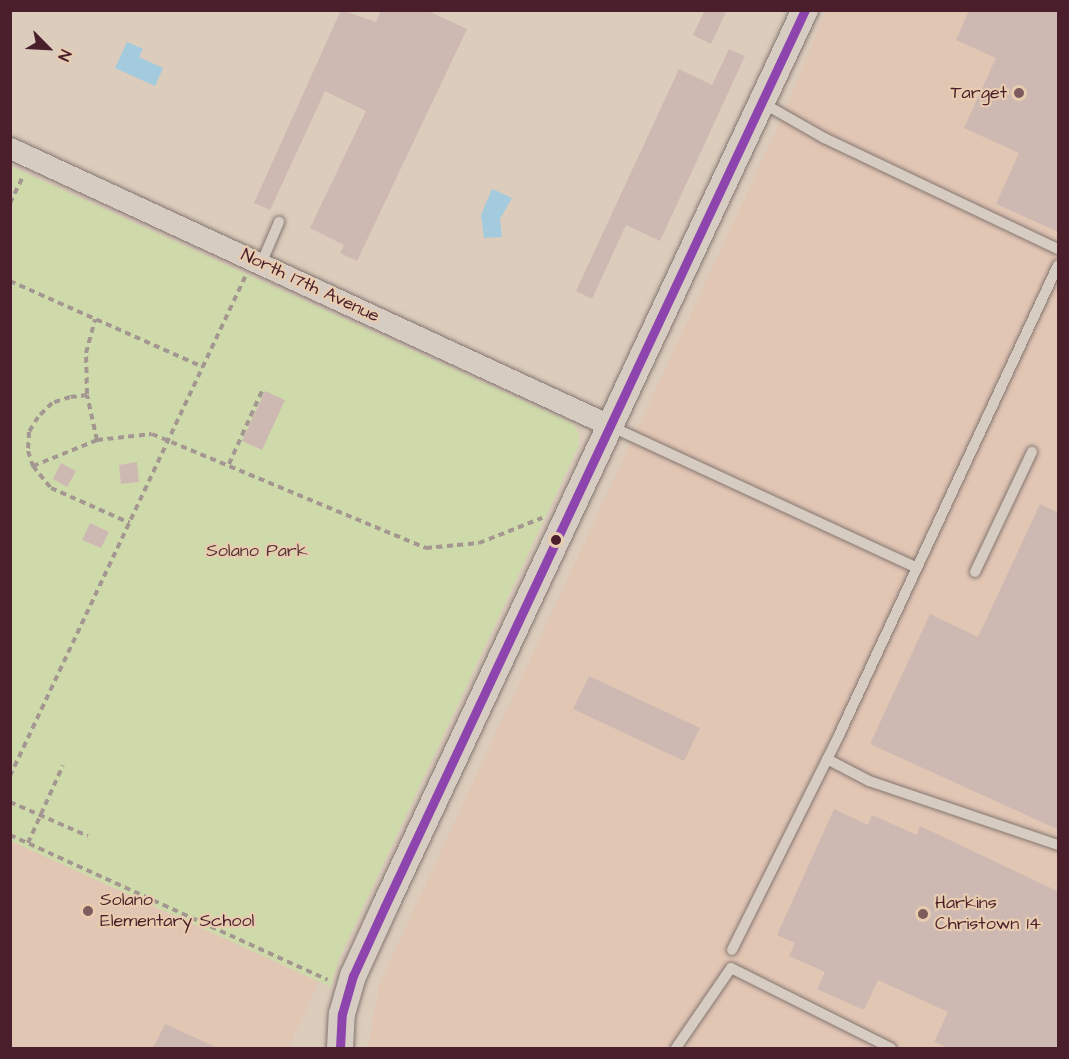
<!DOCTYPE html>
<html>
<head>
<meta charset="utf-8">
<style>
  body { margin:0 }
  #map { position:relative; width:1069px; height:1059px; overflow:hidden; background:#dbccbc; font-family:"Architects Daughter",sans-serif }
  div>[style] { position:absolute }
  .built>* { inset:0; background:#e2c6b4 }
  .green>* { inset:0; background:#cfdaab }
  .water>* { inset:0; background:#a3cbdd }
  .building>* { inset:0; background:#cdb9b2 }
  .path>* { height:4px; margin-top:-2px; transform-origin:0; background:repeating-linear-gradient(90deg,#a49791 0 6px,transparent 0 10.5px) }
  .roads { filter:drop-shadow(0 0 2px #847570) drop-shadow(0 0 2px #847570) }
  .service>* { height:10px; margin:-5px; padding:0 5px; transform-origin:5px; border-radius:5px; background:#d6ccc1 }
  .minor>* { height:21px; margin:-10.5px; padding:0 10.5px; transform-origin:10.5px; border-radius:10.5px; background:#d6ccc1 }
  .tertiary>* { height:26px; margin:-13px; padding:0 13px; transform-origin:13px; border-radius:13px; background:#d6ccc1 }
  .bus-1>* { height:9px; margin:-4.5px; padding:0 4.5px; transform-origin:4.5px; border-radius:4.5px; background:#8e44ad }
  .dots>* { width:16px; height:16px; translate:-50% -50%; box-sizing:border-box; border:3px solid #e8ccaf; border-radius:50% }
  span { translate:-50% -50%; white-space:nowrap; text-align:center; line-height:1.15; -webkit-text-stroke:4.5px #e8ccaf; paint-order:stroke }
  .poi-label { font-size:18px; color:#4a1f2b }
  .right { translate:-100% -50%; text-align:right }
  .left { translate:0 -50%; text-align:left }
  .street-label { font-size:18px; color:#4a1f2b }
  .park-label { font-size:18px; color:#563336 }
  .frame { position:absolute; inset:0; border:12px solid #4a1f2b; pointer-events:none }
  .north { position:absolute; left:18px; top:18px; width:60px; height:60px; -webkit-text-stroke:4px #e8ccaf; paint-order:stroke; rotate:114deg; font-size:16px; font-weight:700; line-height:24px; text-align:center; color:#4a1f2b }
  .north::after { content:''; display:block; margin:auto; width:21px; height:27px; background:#4a1f2b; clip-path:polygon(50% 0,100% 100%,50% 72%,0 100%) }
</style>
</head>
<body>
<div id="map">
  <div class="built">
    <div style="clip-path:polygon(826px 11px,1058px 11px,1058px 1048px,368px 1048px,379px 985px,780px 122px)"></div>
    <div style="clip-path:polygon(11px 841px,319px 982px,288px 1048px,11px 1048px)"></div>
  </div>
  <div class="green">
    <div style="clip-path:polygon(13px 167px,574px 424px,579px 435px,579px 445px,339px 959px,331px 987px,11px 841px)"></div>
  </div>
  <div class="water">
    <div style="clip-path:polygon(127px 42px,143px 49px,139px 57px,163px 68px,155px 86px,115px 68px)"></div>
    <div style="clip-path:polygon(492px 189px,512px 198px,500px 219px,502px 237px,484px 238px,481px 215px)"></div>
  </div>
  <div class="building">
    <div style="clip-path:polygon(341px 10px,376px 22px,381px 10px,426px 10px,467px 29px,357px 261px,340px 253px,344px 245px,310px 228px,366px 111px,325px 91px,270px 210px,254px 203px)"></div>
    <div style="clip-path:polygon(705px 10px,727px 10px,711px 44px,693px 35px)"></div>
    <div style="clip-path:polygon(969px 10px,1059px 10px,1059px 232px,996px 204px,1019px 153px,964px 128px,996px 58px,956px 40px)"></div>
    <div style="clip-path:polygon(729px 49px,745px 56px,660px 241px,626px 225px,592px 299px,576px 291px,679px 69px,712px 85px)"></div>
    <div style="clip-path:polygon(265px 391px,285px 400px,262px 450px,242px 441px)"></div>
    <div style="clip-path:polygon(137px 462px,139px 482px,121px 484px,119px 465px)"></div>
    <div style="clip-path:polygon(61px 463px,76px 471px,67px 487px,53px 479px)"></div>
    <div style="clip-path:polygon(1040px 504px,1059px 513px,1059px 830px,870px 744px,930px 614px,978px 637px)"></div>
    <div style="clip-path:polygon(90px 523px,109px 532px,101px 548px,82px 540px)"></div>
    <div style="clip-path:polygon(589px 676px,700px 728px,684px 761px,573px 709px)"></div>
    <div style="clip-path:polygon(834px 809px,868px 825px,872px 815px,917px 835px,920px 826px,1059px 892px,1059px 1048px,949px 1048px,934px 1042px,948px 1012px,878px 980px,864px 1010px,817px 989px,825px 972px,789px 956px,795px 943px,777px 935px)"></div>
    <div style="clip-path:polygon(165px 1024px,218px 1048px,153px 1048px)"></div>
  </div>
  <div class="path">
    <div style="left:10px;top:203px;width:30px;rotate:-64deg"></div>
    <div style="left:10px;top:281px;width:211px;rotate:24deg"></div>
    <div style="left:87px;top:394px;width:41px;rotate:-91.4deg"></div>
    <div style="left:86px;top:353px;width:35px;rotate:-75deg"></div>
    <div style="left:97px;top:440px;width:46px;rotate:-102.5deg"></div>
    <div style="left:87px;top:395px;width:17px;rotate:173deg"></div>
    <div style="left:70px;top:397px;width:19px;rotate:162deg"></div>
    <div style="left:52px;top:403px;width:20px;rotate:135deg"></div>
    <div style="left:38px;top:417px;width:17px;rotate:121deg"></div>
    <div style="left:29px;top:432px;width:19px;rotate:93deg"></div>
    <div style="left:28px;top:451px;width:16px;rotate:72deg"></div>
    <div style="left:33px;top:466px;width:69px;rotate:-22.1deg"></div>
    <div style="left:97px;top:440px;width:55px;rotate:-6.2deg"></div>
    <div style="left:152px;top:434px;width:297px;rotate:22.6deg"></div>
    <div style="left:426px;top:548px;width:53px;rotate:-5.4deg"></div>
    <div style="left:479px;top:543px;width:68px;rotate:-21.6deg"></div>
    <div style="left:229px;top:464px;width:80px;rotate:-65.7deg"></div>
    <div style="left:33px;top:466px;width:28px;rotate:51deg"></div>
    <div style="left:51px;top:488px;width:86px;rotate:23.9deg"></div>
    <div style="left:10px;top:776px;width:552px;rotate:-64.78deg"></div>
    <div style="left:10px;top:802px;width:85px;rotate:23.6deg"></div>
    <div style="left:10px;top:835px;width:349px;rotate:24.5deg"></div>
    <div style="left:28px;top:843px;width:85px;rotate:-65.8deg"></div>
  </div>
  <div class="roads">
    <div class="service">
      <div style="left:761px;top:102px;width:73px;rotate:29.7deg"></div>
      <div style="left:824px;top:138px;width:259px;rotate:25.4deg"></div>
      <div style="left:261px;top:264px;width:46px;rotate:-66.8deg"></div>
      <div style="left:610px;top:426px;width:338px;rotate:24.8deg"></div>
      <div style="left:975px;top:572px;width:133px;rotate:-64.6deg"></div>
      <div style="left:827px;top:759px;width:47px;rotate:27.6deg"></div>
      <div style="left:869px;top:781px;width:200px;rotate:18.7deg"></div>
      <div style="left:732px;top:950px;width:242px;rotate:-63.5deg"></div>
      <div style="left:840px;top:733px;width:516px;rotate:-65.02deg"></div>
      <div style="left:676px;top:1048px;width:97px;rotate:-55.5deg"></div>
      <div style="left:731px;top:968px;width:179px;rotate:26.6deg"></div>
    </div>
    <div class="minor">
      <div style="left:10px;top:148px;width:660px;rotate:24.82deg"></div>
    </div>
    <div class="tertiary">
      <div style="left:340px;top:1048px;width:34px;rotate:-87deg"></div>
      <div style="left:342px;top:1014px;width:40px;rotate:-74deg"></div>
      <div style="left:353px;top:976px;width:77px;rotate:-65.4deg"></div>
      <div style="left:385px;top:906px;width:990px;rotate:-64.89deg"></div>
    </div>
  </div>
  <div class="bus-1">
    <div style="left:340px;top:1048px;width:34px;rotate:-87deg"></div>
    <div style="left:342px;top:1014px;width:40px;rotate:-74deg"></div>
    <div style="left:353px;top:976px;width:77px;rotate:-65.4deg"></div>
    <div style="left:385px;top:906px;width:990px;rotate:-64.89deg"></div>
  </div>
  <div class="dots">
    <div style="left:1019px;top:93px;background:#7d5c5e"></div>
    <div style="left:556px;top:540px;background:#4a1f2b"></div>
    <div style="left:88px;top:911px;background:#7d5c5e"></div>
    <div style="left:923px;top:914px;background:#7d5c5e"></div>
  </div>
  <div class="poi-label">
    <span class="right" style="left:1007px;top:93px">Target</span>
    <span class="left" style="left:100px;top:911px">Solano<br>Elementary School</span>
    <span class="left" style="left:935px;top:914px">Harkins<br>Christown 14</span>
  </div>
  <div class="street-label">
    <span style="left:310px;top:286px;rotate:25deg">North 17th Avenue</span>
  </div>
  <div class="park-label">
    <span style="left:257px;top:551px">Solano Park</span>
  </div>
  <div class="frame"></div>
  <div class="north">N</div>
</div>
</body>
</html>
